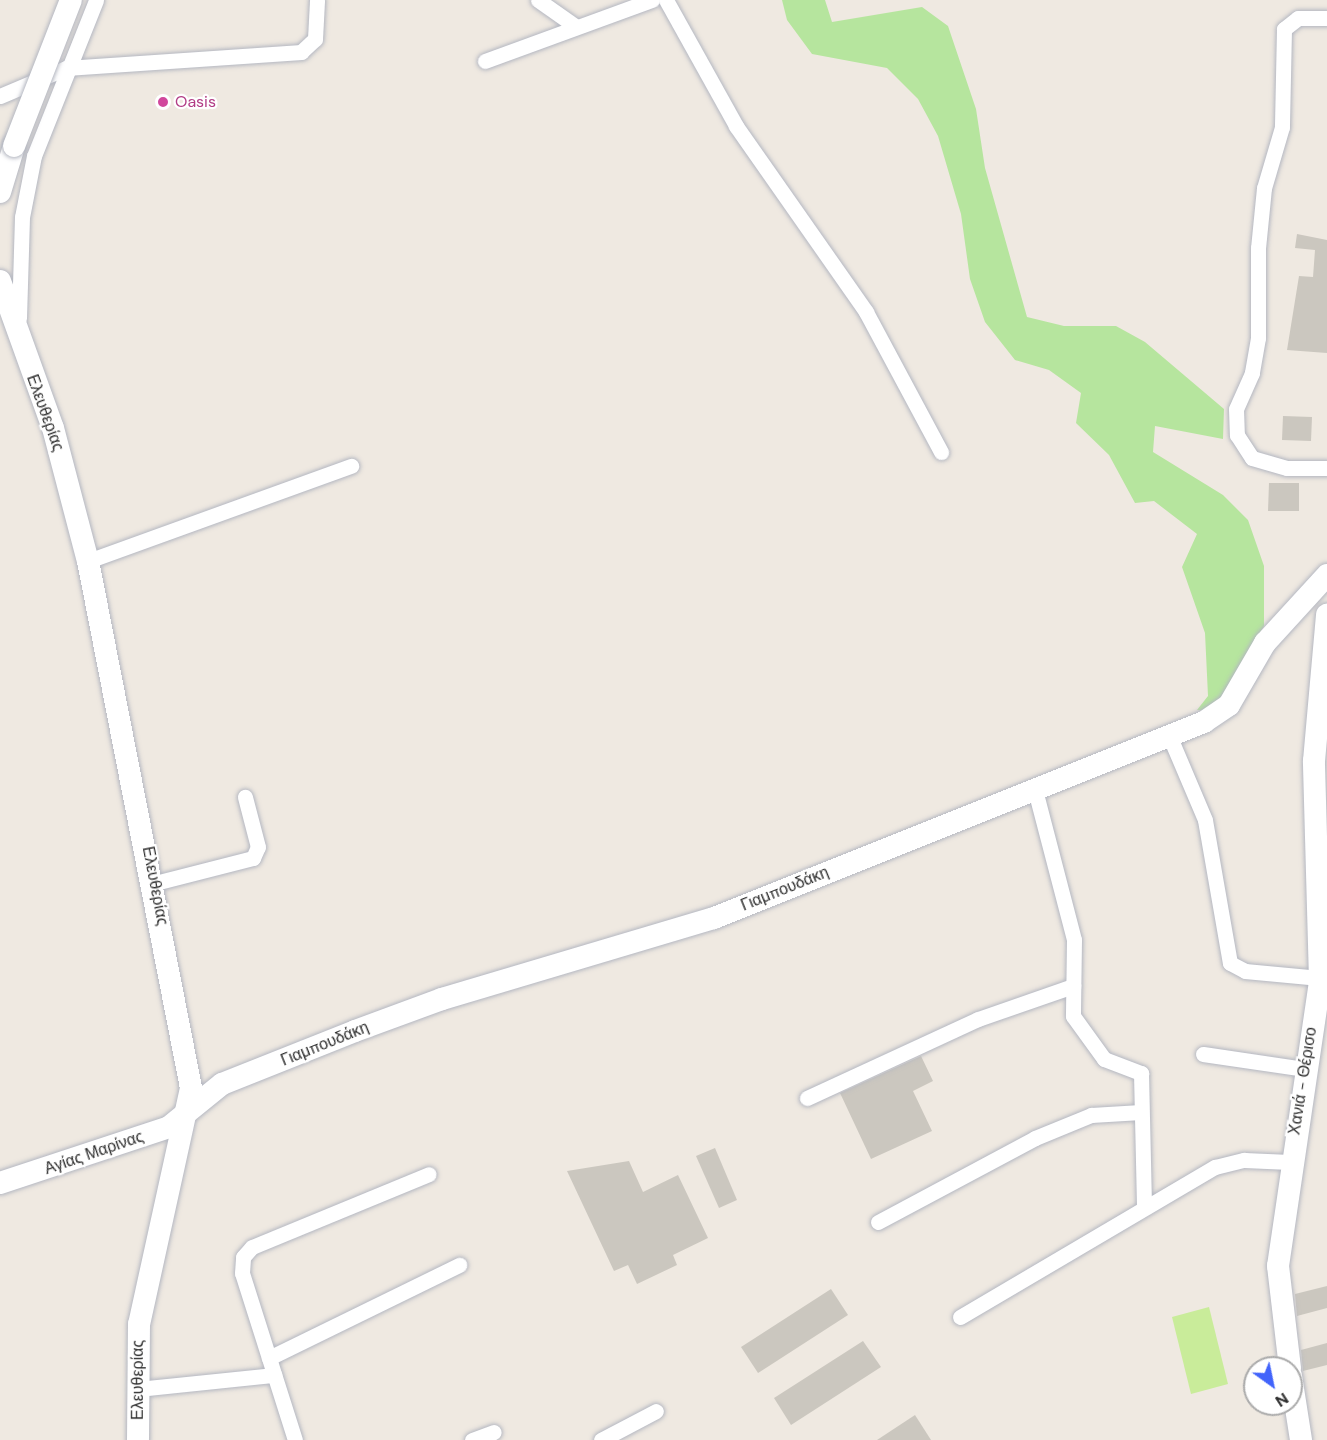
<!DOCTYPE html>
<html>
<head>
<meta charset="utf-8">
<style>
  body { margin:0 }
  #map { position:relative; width:1327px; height:1440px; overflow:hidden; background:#efe9e1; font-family:"DM Sans",sans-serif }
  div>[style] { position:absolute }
  .green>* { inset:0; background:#b6e59e }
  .pitch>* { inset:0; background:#c9ec9a }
  .building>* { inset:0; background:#cbc7bf }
  .roads { filter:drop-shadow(0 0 2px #b4b7c1) drop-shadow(0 0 2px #b4b7c1) }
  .street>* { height:15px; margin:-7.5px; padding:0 7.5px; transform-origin:7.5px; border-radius:7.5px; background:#fff }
  .secondary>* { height:22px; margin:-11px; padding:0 11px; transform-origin:11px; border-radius:11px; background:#fff }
  .bridges { filter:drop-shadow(0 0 2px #b4b7c1) drop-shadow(0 0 2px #b4b7c1) }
  .secondary-bridge>* { height:22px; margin:-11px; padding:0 11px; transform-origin:11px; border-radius:11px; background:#fff }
  .dots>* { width:16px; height:16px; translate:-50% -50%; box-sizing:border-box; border:3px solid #fff; border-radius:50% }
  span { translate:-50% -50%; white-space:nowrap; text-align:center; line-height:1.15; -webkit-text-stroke:4.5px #fff; paint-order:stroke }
  .hotel-label { font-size:16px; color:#b23c85 }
  .left { translate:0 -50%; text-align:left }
  .street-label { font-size:16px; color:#2e2e2e }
  .north { position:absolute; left:1243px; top:1356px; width:60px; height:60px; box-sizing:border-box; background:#fff; border:2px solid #ababab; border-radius:50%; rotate:147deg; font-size:16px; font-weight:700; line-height:24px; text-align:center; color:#2e2e2e }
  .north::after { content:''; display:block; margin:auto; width:21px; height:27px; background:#4264fb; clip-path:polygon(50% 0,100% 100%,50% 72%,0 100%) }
</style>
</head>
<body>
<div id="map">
  <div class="green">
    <div style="clip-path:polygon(782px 0,825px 0,832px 22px,922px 7px,948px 26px,976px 109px,985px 168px,1027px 317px,1064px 326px,1116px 326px,1145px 342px,1224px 409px,1223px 439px,1155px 426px,1153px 452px,1223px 495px,1248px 520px,1264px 566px,1264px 626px,1213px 711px,1197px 710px,1208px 696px,1205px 633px,1182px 567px,1197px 534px,1154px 501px,1135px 503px,1109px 455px,1076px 423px,1081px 393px,1049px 370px,1015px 360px,985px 322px,970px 279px,961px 214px,938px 136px,918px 99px,887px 68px,812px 54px,787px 20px)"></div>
  </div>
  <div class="pitch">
    <div style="clip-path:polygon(1209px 1307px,1228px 1384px,1191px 1394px,1172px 1317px)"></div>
  </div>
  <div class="building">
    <div style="clip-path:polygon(1297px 234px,1327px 240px,1327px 353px,1287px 350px,1299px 276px,1313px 277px,1315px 250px,1295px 248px)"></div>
    <div style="clip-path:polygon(1283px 416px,1312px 417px,1311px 441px,1282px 440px)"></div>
    <div style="clip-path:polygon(1269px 483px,1299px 483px,1299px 511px,1268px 511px)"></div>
    <div style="clip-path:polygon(921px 1056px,933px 1081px,913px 1091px,932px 1131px,871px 1159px,840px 1093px)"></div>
    <div style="clip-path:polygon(715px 1148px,737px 1200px,719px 1208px,696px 1156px)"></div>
    <div style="clip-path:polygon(629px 1161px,643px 1192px,678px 1175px,708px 1238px,673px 1255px,677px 1265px,637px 1284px,628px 1265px,614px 1271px,567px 1171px)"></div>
    <div style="clip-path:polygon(1327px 1286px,1327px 1308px,1297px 1316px,1295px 1294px)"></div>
    <div style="clip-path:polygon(831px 1289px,848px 1315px,758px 1373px,741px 1347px)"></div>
    <div style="clip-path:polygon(863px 1341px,881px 1367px,791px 1425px,774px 1398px)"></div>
    <div style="clip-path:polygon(1327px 1343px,1327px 1365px,1303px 1371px,1301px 1350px)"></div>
    <div style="clip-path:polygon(915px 1415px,931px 1440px,877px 1440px)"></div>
  </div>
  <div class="roads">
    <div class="street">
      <div style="left:538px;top:0;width:45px;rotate:35.1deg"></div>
      <div style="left:666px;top:0;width:144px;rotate:60.9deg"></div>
      <div style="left:736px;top:126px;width:227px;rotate:55deg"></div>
      <div style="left:866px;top:312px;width:159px;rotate:61.8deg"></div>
      <div style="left:1327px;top:18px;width:29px;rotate:180deg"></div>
      <div style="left:1298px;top:18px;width:18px;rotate:142deg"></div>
      <div style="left:1284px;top:29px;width:98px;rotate:91.2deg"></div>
      <div style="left:1282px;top:127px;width:64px;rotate:106.4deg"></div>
      <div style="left:1264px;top:188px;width:60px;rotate:95.7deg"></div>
      <div style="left:1258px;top:248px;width:90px;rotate:90deg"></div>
      <div style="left:1258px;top:338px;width:36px;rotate:100deg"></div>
      <div style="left:1252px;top:373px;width:39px;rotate:114deg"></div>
      <div style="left:1236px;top:409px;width:26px;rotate:88deg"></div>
      <div style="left:1237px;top:435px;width:27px;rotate:57deg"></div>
      <div style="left:1252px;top:458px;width:36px;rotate:16deg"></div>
      <div style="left:1287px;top:468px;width:40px"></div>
      <div style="left:485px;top:61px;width:178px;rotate:-20.1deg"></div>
      <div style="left:0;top:96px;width:72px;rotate:-23deg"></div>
      <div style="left:66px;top:68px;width:236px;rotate:-3.9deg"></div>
      <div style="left:301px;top:52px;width:19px;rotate:-43deg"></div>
      <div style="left:315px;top:39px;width:39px;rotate:-87deg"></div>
      <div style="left:19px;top:318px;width:101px;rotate:-88.3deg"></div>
      <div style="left:22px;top:217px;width:62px;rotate:-78.9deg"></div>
      <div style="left:34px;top:156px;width:168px;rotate:-68.3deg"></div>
      <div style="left:88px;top:561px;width:280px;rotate:-19.9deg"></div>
      <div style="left:1169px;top:735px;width:92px;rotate:67deg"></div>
      <div style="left:1205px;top:820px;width:145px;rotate:80.1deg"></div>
      <div style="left:1230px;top:963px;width:17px;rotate:28deg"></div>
      <div style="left:1245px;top:971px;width:75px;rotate:5.3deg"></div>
      <div style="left:1034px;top:786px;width:159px;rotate:75.4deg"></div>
      <div style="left:1074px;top:940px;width:76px;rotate:90.8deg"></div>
      <div style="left:1073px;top:1016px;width:53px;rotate:54.2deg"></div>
      <div style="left:1104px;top:1059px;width:40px;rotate:21deg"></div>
      <div style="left:1141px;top:1073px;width:133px;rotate:88.7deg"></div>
      <div style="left:155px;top:883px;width:101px;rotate:-14.3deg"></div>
      <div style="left:253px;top:858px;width:12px;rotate:-66deg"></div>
      <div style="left:258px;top:847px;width:52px;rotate:-104.6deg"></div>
      <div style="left:1203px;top:1054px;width:102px;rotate:8.4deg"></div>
      <div style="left:807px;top:1098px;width:188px;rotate:-24.8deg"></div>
      <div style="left:978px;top:1019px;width:101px;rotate:-19.2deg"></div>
      <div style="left:878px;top:1222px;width:178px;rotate:-28.1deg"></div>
      <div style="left:1035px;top:1138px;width:61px;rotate:-22.3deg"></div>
      <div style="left:1091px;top:1115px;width:50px;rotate:-3.4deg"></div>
      <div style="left:960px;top:1317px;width:296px;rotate:-30.5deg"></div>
      <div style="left:1215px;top:1167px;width:30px;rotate:-14deg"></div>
      <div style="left:1244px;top:1160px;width:46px;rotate:2.5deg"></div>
      <div style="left:269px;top:1358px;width:212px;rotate:-26.1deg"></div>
      <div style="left:138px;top:1389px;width:137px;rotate:-5.9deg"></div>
      <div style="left:295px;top:1440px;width:175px;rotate:-107.6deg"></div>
      <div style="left:242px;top:1273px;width:16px;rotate:-86deg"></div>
      <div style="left:243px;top:1257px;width:13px;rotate:-48deg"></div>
      <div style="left:252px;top:1247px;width:191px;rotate:-22.4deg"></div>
      <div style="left:472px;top:1440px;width:23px;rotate:-20deg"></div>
      <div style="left:601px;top:1440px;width:62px;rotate:-27.8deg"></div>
    </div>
    <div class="secondary">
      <div style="left:0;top:192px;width:48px;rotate:-73.1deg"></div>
      <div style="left:0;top:281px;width:156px;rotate:70.2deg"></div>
      <div style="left:53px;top:428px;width:138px;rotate:75.3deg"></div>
      <div style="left:88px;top:561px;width:537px;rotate:78.94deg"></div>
      <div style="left:191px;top:1088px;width:242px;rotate:102.4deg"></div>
      <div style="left:139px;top:1324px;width:116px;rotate:90.5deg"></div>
      <div style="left:0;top:1183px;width:178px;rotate:-18.3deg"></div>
      <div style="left:169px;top:1127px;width:68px;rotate:-39.1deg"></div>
      <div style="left:222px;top:1084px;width:143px;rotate:-21.7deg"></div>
      <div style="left:355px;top:1031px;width:93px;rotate:-20.2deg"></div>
      <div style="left:442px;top:999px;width:284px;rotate:-16.6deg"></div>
      <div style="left:714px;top:918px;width:528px;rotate:-21.8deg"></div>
      <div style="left:1204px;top:722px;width:30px;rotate:-34deg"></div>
      <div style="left:1229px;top:705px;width:72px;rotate:-59.9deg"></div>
      <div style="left:1265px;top:643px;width:92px;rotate:-47.6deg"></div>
      <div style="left:1290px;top:1368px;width:103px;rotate:-96.7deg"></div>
      <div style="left:1278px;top:1266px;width:289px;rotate:-81.6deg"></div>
      <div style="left:1320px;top:980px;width:219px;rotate:-91.6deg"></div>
      <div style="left:1314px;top:761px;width:147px;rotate:-84.9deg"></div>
      <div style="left:1291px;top:1376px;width:65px;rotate:81.1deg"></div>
    </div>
  </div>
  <div class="bridges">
    <div class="secondary-bridge">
      <div style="left:14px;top:146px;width:157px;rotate:-68.7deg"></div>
    </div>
  </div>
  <div class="dots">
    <div style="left:163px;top:102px;background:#d1479c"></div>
  </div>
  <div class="hotel-label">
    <span class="left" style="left:175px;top:102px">Oasis</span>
  </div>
  <div class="street-label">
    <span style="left:45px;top:413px;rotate:70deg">Ελευθερίας</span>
    <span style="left:155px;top:886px;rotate:79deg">Ελευθερίας</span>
    <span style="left:785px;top:889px;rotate:-22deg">Γιαμπουδάκη</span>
    <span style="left:325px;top:1044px;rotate:-22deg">Γιαμπουδάκη</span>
    <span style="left:1303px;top:1081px;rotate:-81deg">Χανιά - Θέρισο</span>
    <span style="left:94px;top:1153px;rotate:-19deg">Αγίας Μαρίνας</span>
    <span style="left:138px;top:1380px;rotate:-90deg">Ελευθερίας</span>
  </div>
  <div class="north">N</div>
</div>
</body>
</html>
